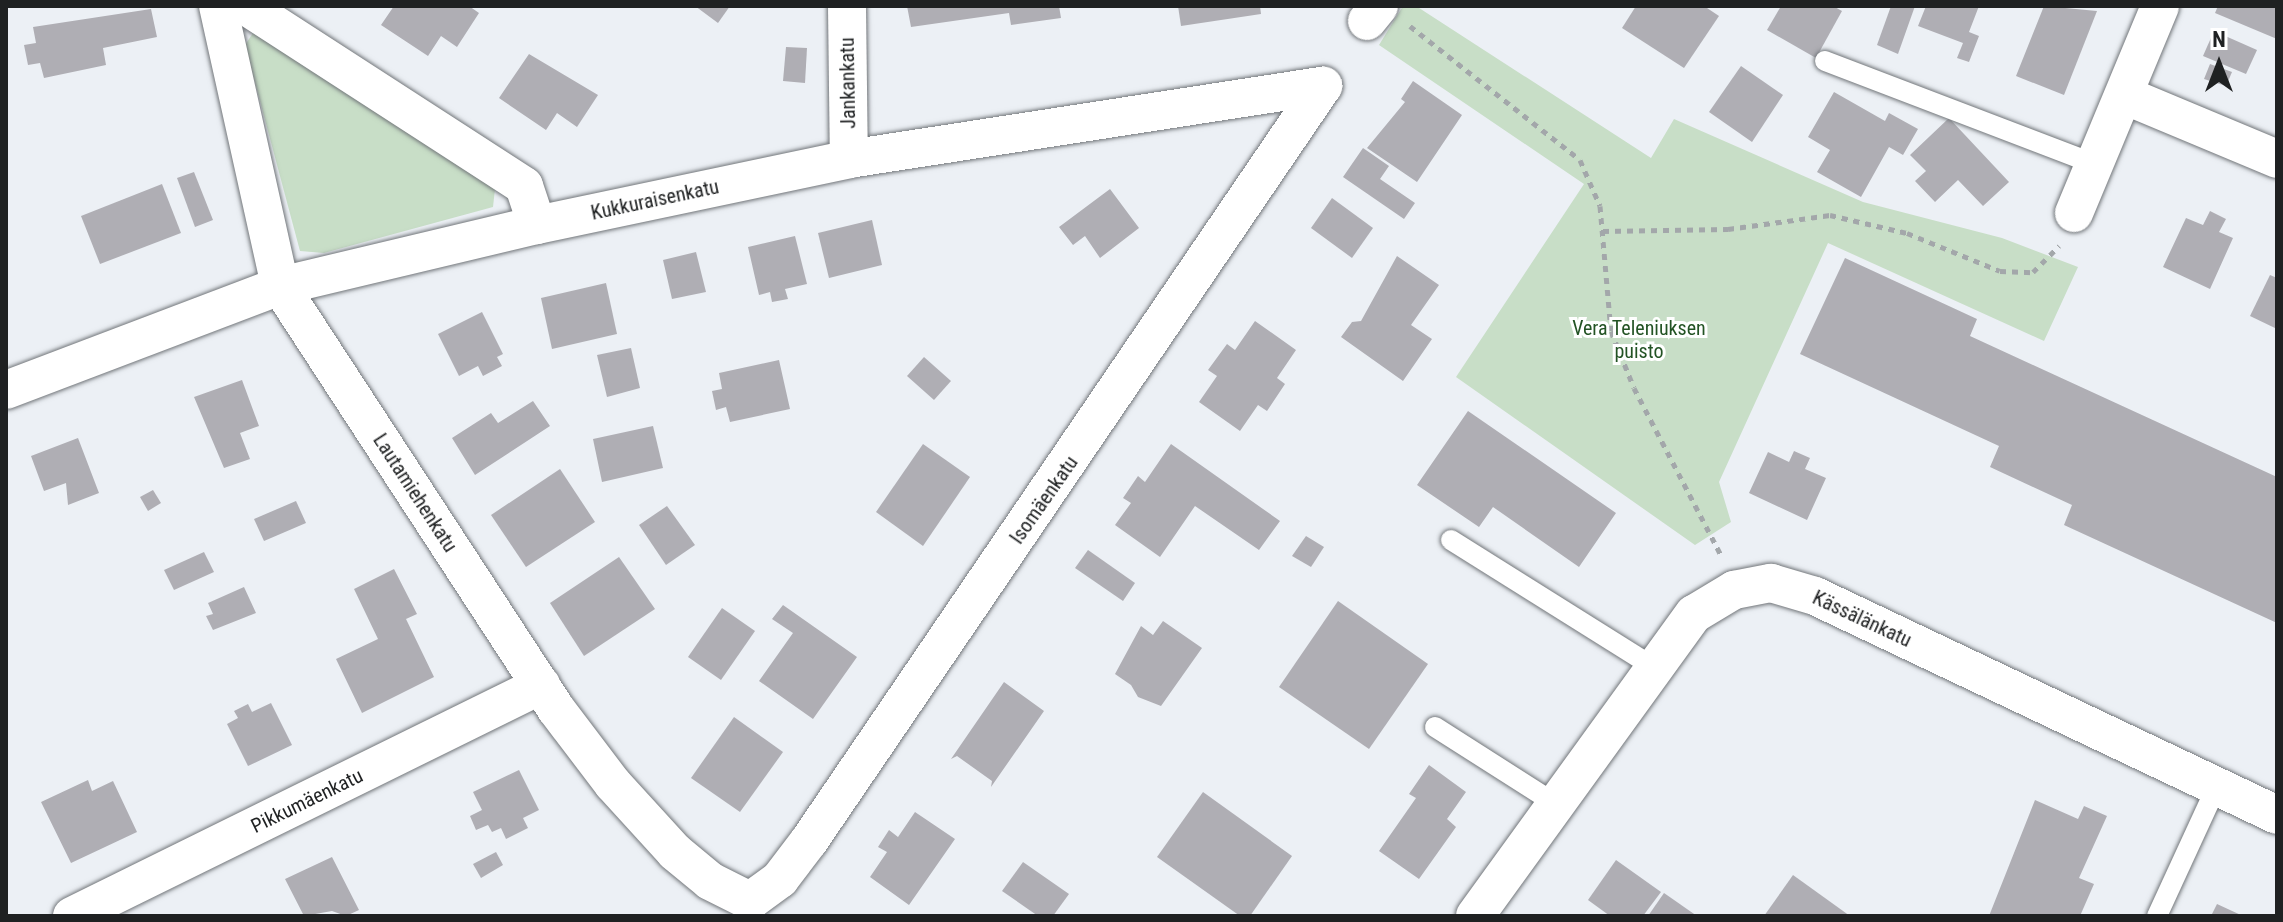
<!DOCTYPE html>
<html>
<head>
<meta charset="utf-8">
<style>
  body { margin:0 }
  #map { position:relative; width:2283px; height:922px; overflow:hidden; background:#ecf0f5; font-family:"Roboto Condensed",sans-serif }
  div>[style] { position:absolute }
  .green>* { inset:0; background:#c8dec7 }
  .building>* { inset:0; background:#afaeb4 }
  .path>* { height:5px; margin-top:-2.5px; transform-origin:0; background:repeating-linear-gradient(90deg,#a3a7aa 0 6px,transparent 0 12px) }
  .roads { filter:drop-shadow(0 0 2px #72767a) drop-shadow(0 0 2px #72767a) }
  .lane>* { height:20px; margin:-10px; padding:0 10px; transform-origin:10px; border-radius:10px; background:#fff }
  .street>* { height:38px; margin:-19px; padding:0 19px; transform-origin:19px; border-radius:19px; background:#fff }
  span { translate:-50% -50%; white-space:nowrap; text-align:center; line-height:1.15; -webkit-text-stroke:6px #fff; paint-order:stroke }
  .street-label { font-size:20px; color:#1f2122 }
  .park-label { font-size:20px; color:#235324 }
  .frame { position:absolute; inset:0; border:8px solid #1f2122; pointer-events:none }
  .north { position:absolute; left:2179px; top:24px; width:80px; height:80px; -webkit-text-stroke:6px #fff; paint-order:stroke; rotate:0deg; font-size:22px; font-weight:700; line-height:32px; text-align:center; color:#1f2122 }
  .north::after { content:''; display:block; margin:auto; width:28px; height:36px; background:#1f2122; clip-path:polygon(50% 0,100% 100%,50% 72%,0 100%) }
</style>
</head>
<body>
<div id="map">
  <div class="green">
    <div style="clip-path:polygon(1403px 6px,1416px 6px,1651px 158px,1674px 119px,1863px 202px,2002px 238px,2078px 267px,2044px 341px,1828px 243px,1719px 482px,1731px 522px,1695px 545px,1456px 377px,1584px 184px,1379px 45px)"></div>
    <div style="clip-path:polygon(255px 30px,495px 189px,493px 207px,324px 253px,300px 251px,245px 45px)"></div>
  </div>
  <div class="building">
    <div style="clip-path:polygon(394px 6px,469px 6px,479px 13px,457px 47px,441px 36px,428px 56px,381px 25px)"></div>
    <div style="clip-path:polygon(695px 6px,730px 6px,718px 23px)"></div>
    <div style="clip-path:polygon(907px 6px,1059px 6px,1061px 18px,1011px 25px,1009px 13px,911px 27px)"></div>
    <div style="clip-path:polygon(1178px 6px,1260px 6px,1261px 14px,1181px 26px)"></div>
    <div style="clip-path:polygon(1636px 6px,1704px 6px,1719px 16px,1684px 68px,1622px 28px)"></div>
    <div style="clip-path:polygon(1781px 6px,1833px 6px,1842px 11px,1816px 58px,1767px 30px)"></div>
    <div style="clip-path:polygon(1891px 6px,1915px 6px,1898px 54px,1877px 45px)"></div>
    <div style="clip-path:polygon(1926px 6px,1979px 6px,1969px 32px,1979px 36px,1969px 62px,1957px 58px,1963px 43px,1918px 26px)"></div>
    <div style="clip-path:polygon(2044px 6px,2097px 11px,2064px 95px,2016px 76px)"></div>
    <div style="clip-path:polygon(2218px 6px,2277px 6px,2277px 39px,2215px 13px)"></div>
    <div style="clip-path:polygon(151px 9px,157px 37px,103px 48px,106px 65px,44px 78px,40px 63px,28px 65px,24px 45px,36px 43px,33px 27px)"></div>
    <div style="clip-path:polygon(2214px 31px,2257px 50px,2246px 74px,2203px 56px)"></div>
    <div style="clip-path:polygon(786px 47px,807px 48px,805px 83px,783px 81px)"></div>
    <div style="clip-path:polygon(529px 54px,598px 95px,577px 127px,557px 113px,546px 130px,499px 98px)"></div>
    <div style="clip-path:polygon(2210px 64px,2232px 72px,2226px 86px,2204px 79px)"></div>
    <div style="clip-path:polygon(1741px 66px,1783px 95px,1752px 142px,1709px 112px)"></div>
    <div style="clip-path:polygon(1413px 81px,1462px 115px,1417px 182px,1367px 148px,1405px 102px,1401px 99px)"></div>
    <div style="clip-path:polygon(1834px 92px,1885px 121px,1889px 113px,1918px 129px,1903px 155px,1889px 147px,1861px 197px,1817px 172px,1830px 150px,1808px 137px)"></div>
    <div style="clip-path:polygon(1949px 118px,2009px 182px,1983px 206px,1958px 180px,1935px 202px,1915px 181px,1926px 171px,1910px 155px)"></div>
    <div style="clip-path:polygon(1363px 148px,1389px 166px,1380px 179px,1415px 203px,1404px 219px,1343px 177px)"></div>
    <div style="clip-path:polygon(194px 172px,213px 220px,195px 227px,177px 178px)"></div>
    <div style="clip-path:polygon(162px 184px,181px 233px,100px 264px,81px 216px)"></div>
    <div style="clip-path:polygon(1110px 189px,1139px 228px,1100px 258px,1085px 236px,1073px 245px,1059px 227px)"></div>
    <div style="clip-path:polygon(1332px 198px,1373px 228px,1352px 258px,1311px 228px)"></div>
    <div style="clip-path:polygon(2210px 211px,2226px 219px,2219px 232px,2233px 238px,2210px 289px,2163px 267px,2186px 218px,2203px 225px)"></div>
    <div style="clip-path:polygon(872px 220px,882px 265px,829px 278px,818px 233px)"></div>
    <div style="clip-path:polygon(795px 236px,807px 284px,785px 289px,788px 299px,772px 302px,770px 292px,759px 295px,748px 247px)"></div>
    <div style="clip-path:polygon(696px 252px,706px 292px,672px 299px,663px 260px)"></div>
    <div style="clip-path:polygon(1397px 256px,1439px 285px,1411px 325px,1432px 339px,1403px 381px,1341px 337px,1352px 322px,1361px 321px)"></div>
    <div style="clip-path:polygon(1845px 258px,1977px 319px,1970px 336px,2277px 477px,2277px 623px,2064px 525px,2072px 505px,1990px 467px,1999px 446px,1800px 354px)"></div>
    <div style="clip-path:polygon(2270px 275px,2277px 278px,2277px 329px,2250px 316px)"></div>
    <div style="clip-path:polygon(606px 283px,617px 334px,552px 349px,541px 298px)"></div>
    <div style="clip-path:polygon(482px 312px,503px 354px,497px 357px,502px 366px,483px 376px,478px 366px,459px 376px,438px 334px)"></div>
    <div style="clip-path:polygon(1255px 321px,1296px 350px,1277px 378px,1285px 384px,1267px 411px,1258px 405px,1240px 431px,1199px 402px,1217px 376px,1208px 370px,1227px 344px,1235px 350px)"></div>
    <div style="clip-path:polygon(631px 348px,640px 388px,607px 397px,597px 355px)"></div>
    <div style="clip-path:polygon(924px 357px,951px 381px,934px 400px,907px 376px)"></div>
    <div style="clip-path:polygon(779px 360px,790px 409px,730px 422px,726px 407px,716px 410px,712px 391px,722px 389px,719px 373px)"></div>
    <div style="clip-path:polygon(242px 380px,259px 426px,240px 433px,250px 459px,224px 468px,194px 397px)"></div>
    <div style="clip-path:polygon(533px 401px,550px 426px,475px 475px,452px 438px,491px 413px,498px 423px)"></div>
    <div style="clip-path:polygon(1468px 411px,1616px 513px,1579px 567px,1493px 507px,1479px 527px,1417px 485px)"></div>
    <div style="clip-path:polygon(653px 426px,663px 468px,602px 482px,593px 439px)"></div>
    <div style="clip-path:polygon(78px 438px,99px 493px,68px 505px,66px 483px,44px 491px,31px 456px)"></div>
    <div style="clip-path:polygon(923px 444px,970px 477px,923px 546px,876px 512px)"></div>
    <div style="clip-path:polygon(1171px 444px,1280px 521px,1259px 550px,1195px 506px,1160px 557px,1115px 525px,1131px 503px,1123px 498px,1138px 476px,1145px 482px)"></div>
    <div style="clip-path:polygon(1794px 451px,1810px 458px,1805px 469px,1826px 478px,1807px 520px,1749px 493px,1768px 452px,1789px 462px)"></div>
    <div style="clip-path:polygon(560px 469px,595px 522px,526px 567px,491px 515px)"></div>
    <div style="clip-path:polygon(153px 490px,161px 503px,148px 511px,140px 497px)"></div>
    <div style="clip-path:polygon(296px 501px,306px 523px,264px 541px,254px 519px)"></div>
    <div style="clip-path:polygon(667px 506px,695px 545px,666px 565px,639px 525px)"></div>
    <div style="clip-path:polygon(1306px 536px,1324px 547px,1311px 567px,1292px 556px)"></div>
    <div style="clip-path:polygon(1088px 550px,1135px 583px,1123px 601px,1075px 568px)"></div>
    <div style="clip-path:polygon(204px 552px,214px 572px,174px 590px,164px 570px)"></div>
    <div style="clip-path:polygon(619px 557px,655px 609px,584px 656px,550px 603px)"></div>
    <div style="clip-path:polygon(394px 569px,417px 614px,406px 619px,434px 677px,362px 713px,336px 659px,378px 639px,354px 589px)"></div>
    <div style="clip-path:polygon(244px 587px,256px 613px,213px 630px,206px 616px,213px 614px,208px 603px)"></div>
    <div style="clip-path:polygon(1338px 601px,1428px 664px,1369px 749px,1279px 687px)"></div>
    <div style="clip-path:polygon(783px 605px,857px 657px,813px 719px,759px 681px,793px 633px,772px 619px)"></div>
    <div style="clip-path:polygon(722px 608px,755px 631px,721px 680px,688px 657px)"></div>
    <div style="clip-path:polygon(1163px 621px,1202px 648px,1161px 706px,1138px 697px,1131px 685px,1115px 674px,1141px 626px,1153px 635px)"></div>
    <div style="clip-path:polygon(1004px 682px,1044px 711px,991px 787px,992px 781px,957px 756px,951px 759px)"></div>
    <div style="clip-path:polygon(271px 703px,292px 745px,248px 766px,227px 724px,238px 718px,234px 711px,248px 704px,252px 712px)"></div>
    <div style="clip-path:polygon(734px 717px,783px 752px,740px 812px,691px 778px)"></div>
    <div style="clip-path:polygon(1429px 765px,1466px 792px,1447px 819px,1456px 827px,1419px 879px,1379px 851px,1416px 798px,1409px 794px)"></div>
    <div style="clip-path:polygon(519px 770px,539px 810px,523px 818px,528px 828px,506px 839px,501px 828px,492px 832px,488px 825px,476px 830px,470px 816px,482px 810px,473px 792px)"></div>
    <div style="clip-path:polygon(88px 780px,92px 791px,113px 781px,137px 832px,71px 863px,41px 802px)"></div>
    <div style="clip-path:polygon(1203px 792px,1292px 856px,1250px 916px,1240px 916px,1157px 857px)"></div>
    <div style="clip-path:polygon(2035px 800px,2078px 819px,2084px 806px,2107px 816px,2079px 878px,2094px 884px,2080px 916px,1989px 916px)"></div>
    <div style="clip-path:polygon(915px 812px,955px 839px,909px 905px,870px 877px,887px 852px,878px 847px,889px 830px,898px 837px)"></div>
    <div style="clip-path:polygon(496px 852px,503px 865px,481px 878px,473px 864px)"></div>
    <div style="clip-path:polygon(332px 857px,359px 910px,346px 916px,332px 911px,304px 916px,285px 879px)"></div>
    <div style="clip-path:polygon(1616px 860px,1661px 892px,1643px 916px,1610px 916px,1588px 900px)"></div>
    <div style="clip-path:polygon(1023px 862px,1069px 894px,1053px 916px,1038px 916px,1002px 891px)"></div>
    <div style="clip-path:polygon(1793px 875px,1850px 916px,1764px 916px)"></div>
    <div style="clip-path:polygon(1664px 893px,1697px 916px,1648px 916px)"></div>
    <div style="clip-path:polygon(2217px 904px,2243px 916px,2211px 916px)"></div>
  </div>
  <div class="path">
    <div style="left:1410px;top:26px;width:216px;rotate:38.2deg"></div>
    <div style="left:1580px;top:160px;width:50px;rotate:66.5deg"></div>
    <div style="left:1600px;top:206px;width:125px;rotate:85deg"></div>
    <div style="left:1611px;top:331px;width:61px;rotate:68deg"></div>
    <div style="left:1634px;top:388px;width:188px;rotate:62.5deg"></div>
    <div style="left:1603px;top:231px;width:125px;rotate:-0.9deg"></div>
    <div style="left:1728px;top:229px;width:103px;rotate:-7.8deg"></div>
    <div style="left:1830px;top:215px;width:79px;rotate:13.2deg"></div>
    <div style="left:1907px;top:233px;width:100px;rotate:22.2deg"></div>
    <div style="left:2000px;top:271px;width:33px;rotate:2deg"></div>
    <div style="left:2033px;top:272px;width:37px;rotate:-45deg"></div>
  </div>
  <div class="roads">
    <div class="lane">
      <div style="left:1825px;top:61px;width:289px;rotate:20.9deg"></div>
      <div style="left:1451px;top:540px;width:241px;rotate:32.1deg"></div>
      <div style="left:1435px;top:727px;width:143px;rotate:32.5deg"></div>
      <div style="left:2157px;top:916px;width:141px;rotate:-65.3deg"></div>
    </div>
    <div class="street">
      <div style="left:218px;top:6px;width:287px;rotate:77.5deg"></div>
      <div style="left:280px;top:286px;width:505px;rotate:56.88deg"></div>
      <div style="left:556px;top:709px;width:94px;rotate:52.8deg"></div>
      <div style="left:613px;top:784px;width:92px;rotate:47.6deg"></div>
      <div style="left:675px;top:852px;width:45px;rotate:39.6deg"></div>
      <div style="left:710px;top:881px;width:45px;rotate:26.6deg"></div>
      <div style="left:750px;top:901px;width:37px;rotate:-36deg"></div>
      <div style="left:780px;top:879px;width:48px;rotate:-52.7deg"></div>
      <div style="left:809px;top:841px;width:913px;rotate:-55.75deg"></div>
      <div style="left:246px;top:6px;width:331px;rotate:32.9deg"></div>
      <div style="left:524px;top:186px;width:41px;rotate:71.6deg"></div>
      <div style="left:847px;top:6px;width:153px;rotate:89.3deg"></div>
      <div style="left:1367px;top:21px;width:19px;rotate:-51deg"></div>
      <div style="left:2124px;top:95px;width:166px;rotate:22.7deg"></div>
      <div style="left:2074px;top:213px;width:224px;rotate:-67.4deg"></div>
      <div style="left:6px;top:390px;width:293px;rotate:-20.8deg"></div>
      <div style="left:280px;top:286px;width:264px;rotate:-13.4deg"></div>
      <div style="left:537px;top:225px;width:319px;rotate:-11.9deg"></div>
      <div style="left:849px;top:159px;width:480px;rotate:-8.8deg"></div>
      <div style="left:72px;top:916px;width:523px;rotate:-26.22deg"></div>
      <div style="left:1475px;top:916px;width:373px;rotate:-54.1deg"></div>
      <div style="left:1694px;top:614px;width:47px;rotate:-31deg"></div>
      <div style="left:1734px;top:590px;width:38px;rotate:-11deg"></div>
      <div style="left:1771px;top:583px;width:46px;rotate:16.5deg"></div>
      <div style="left:1815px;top:596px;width:511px;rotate:25.36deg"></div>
    </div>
  </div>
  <div class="street-label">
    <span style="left:848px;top:83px;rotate:-91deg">Jankankatu</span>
    <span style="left:655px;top:200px;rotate:-12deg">Kukkuraisenkatu</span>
    <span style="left:415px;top:493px;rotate:57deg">Lautamiehenkatu</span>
    <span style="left:1044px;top:500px;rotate:-55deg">Isomäenkatu</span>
    <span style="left:1862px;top:619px;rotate:25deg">Kässälänkatu</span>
    <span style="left:307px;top:801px;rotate:-26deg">Pikkumäenkatu</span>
  </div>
  <div class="park-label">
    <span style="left:1639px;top:340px">Vera Teleniuksen<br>puisto</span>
  </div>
  <div class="frame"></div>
  <div class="north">N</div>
</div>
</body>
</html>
